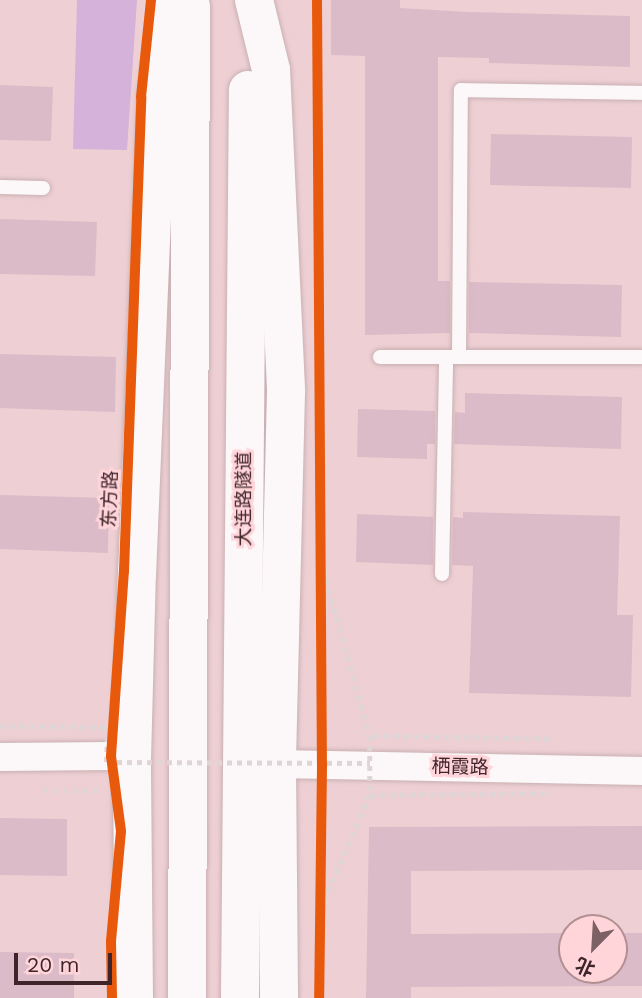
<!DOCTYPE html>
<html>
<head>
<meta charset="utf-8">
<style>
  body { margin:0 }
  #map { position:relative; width:642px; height:998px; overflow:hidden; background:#eed0d4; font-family:"Work Sans","Noto Sans SC",sans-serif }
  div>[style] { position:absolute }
  .green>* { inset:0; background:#d4b2d9 }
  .building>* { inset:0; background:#dbbbc7 }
  .path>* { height:4.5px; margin-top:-2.25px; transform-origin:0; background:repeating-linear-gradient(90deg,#dfd5d7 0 5px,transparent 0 10px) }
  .roads { filter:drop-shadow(0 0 2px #c9b0b3) drop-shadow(0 0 2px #c9b0b3) }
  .lane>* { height:14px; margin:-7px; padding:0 7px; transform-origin:7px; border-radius:7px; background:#fcf8f9 }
  .street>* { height:28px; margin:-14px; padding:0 14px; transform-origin:14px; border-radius:14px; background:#fcf8f9 }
  .secondary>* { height:38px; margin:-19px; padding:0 19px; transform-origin:19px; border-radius:19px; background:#fcf8f9 }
  .path-bridge>* { height:4.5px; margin-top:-2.25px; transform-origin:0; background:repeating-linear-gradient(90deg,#dfd5d7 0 5px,transparent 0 10px) }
  .cycleway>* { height:10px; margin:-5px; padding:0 5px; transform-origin:5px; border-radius:5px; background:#e8590c }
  span { translate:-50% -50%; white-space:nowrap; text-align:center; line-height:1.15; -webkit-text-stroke:6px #ffd5da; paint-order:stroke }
  .street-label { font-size:19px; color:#3f2529 }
  .north { position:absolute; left:558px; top:914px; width:70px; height:70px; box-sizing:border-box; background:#ffd5da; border:2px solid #b28f93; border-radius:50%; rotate:204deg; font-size:19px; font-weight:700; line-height:28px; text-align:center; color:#3f2529 }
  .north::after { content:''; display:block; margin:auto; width:24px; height:32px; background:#7c6165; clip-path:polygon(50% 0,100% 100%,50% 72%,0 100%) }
  .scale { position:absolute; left:14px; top:953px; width:98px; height:32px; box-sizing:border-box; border:4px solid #3f2529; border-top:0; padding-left:9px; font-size:21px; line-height:24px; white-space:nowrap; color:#3f2529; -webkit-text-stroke:5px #ffd5da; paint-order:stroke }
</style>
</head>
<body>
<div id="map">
  <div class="green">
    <div style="clip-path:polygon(77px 0,137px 0,127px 150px,73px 149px)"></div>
  </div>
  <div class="building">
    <div style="clip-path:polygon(331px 0,400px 0,400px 8px,468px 12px,630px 16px,630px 67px,489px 63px,489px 58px,438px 57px,438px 281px,450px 281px,450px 333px,365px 335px,365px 56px,331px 55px)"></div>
    <div style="clip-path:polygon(0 85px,53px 87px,51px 141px,0 140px)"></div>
    <div style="clip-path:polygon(491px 134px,632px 137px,631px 188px,490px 185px)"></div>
    <div style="clip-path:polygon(0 219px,97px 222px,95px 276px,0 274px)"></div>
    <div style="clip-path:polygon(469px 282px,622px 285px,621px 337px,469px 333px)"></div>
    <div style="clip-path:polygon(0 354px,116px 357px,115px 412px,0 408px)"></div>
    <div style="clip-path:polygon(465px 393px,622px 397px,621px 449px,454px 444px,455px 412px,465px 413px)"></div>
    <div style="clip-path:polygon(358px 409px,435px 411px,435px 444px,427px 444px,427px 459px,357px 457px)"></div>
    <div style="clip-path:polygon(0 495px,109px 498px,108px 553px,0 549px)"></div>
    <div style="clip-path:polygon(463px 512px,620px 516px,617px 615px,633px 615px,631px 697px,469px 693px,473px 566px,452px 565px,453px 517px,463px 518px)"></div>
    <div style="clip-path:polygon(357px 514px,433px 517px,433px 565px,356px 562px)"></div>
    <div style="clip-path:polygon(0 818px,67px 819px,67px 876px,0 875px)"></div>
    <div style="clip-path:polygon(642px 826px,642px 870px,411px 871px,411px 934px,572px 933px,572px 970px,614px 970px,614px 933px,642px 933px,642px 986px,411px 987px,411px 998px,366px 998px,369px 827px)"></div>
    <div style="clip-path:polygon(0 952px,74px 953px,74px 998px,0 998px)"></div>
  </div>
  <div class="path">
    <div style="left:321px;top:560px;width:181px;rotate:74.7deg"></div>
    <div style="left:43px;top:790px;width:54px;rotate:1.1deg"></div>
    <div style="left:320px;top:910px;width:125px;rotate:-66.9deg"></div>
  </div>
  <div class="roads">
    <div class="lane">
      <div style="left:0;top:187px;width:43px;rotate:1.3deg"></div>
      <div style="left:380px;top:357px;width:262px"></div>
      <div style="left:459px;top:357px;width:267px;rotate:-89.6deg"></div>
      <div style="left:461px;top:90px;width:181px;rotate:0.9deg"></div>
      <div style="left:442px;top:574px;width:216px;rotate:-88.9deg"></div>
    </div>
    <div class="street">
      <div style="left:0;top:757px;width:111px;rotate:-0.5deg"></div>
      <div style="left:111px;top:756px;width:21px;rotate:11deg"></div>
      <div style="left:277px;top:764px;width:365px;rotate:1.1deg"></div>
    </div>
    <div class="secondary">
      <div style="left:254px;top:0;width:72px;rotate:76.3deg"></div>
      <div style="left:271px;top:70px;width:322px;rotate:87.3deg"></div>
      <div style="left:286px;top:392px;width:372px;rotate:91.4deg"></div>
      <div style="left:277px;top:764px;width:234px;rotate:89.5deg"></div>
      <div style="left:134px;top:998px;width:238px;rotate:-90.5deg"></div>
      <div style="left:132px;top:760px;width:185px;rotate:-88.5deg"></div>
      <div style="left:137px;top:575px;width:478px;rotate:-87.6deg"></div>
      <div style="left:157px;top:97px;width:98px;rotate:-80.1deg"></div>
      <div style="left:187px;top:998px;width:992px;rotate:-89.77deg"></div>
      <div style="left:240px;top:998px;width:908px;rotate:-89.5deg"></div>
    </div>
  </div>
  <div class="path-bridge">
    <div style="left:0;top:726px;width:108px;rotate:0.5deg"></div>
    <div style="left:108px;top:727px;width:35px;rotate:92deg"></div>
    <div style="left:107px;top:762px;width:263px;rotate:0.2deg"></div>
    <div style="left:549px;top:739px;width:179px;rotate:-179deg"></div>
    <div style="left:370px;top:736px;width:59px;rotate:90deg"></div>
    <div style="left:370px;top:795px;width:181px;rotate:-0.6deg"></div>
  </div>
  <div class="cycleway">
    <div style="left:317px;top:0;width:765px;rotate:89.63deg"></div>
    <div style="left:322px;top:765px;width:233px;rotate:90.7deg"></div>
    <div style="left:112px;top:998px;width:57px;rotate:-91deg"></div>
    <div style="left:111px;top:941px;width:110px;rotate:-84.8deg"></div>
    <div style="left:121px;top:831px;width:76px;rotate:-97.6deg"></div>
    <div style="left:111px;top:756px;width:185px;rotate:-86deg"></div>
    <div style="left:124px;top:571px;width:474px;rotate:-87.9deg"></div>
    <div style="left:141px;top:97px;width:98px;rotate:-84.1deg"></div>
  </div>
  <div class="street-label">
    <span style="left:110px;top:499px;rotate:-88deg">东方路</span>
    <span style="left:244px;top:499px;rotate:-90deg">大连路隧道</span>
    <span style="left:460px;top:767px;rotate:1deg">栖霞路</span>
  </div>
  <div class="north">北</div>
  <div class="scale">20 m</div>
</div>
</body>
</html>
